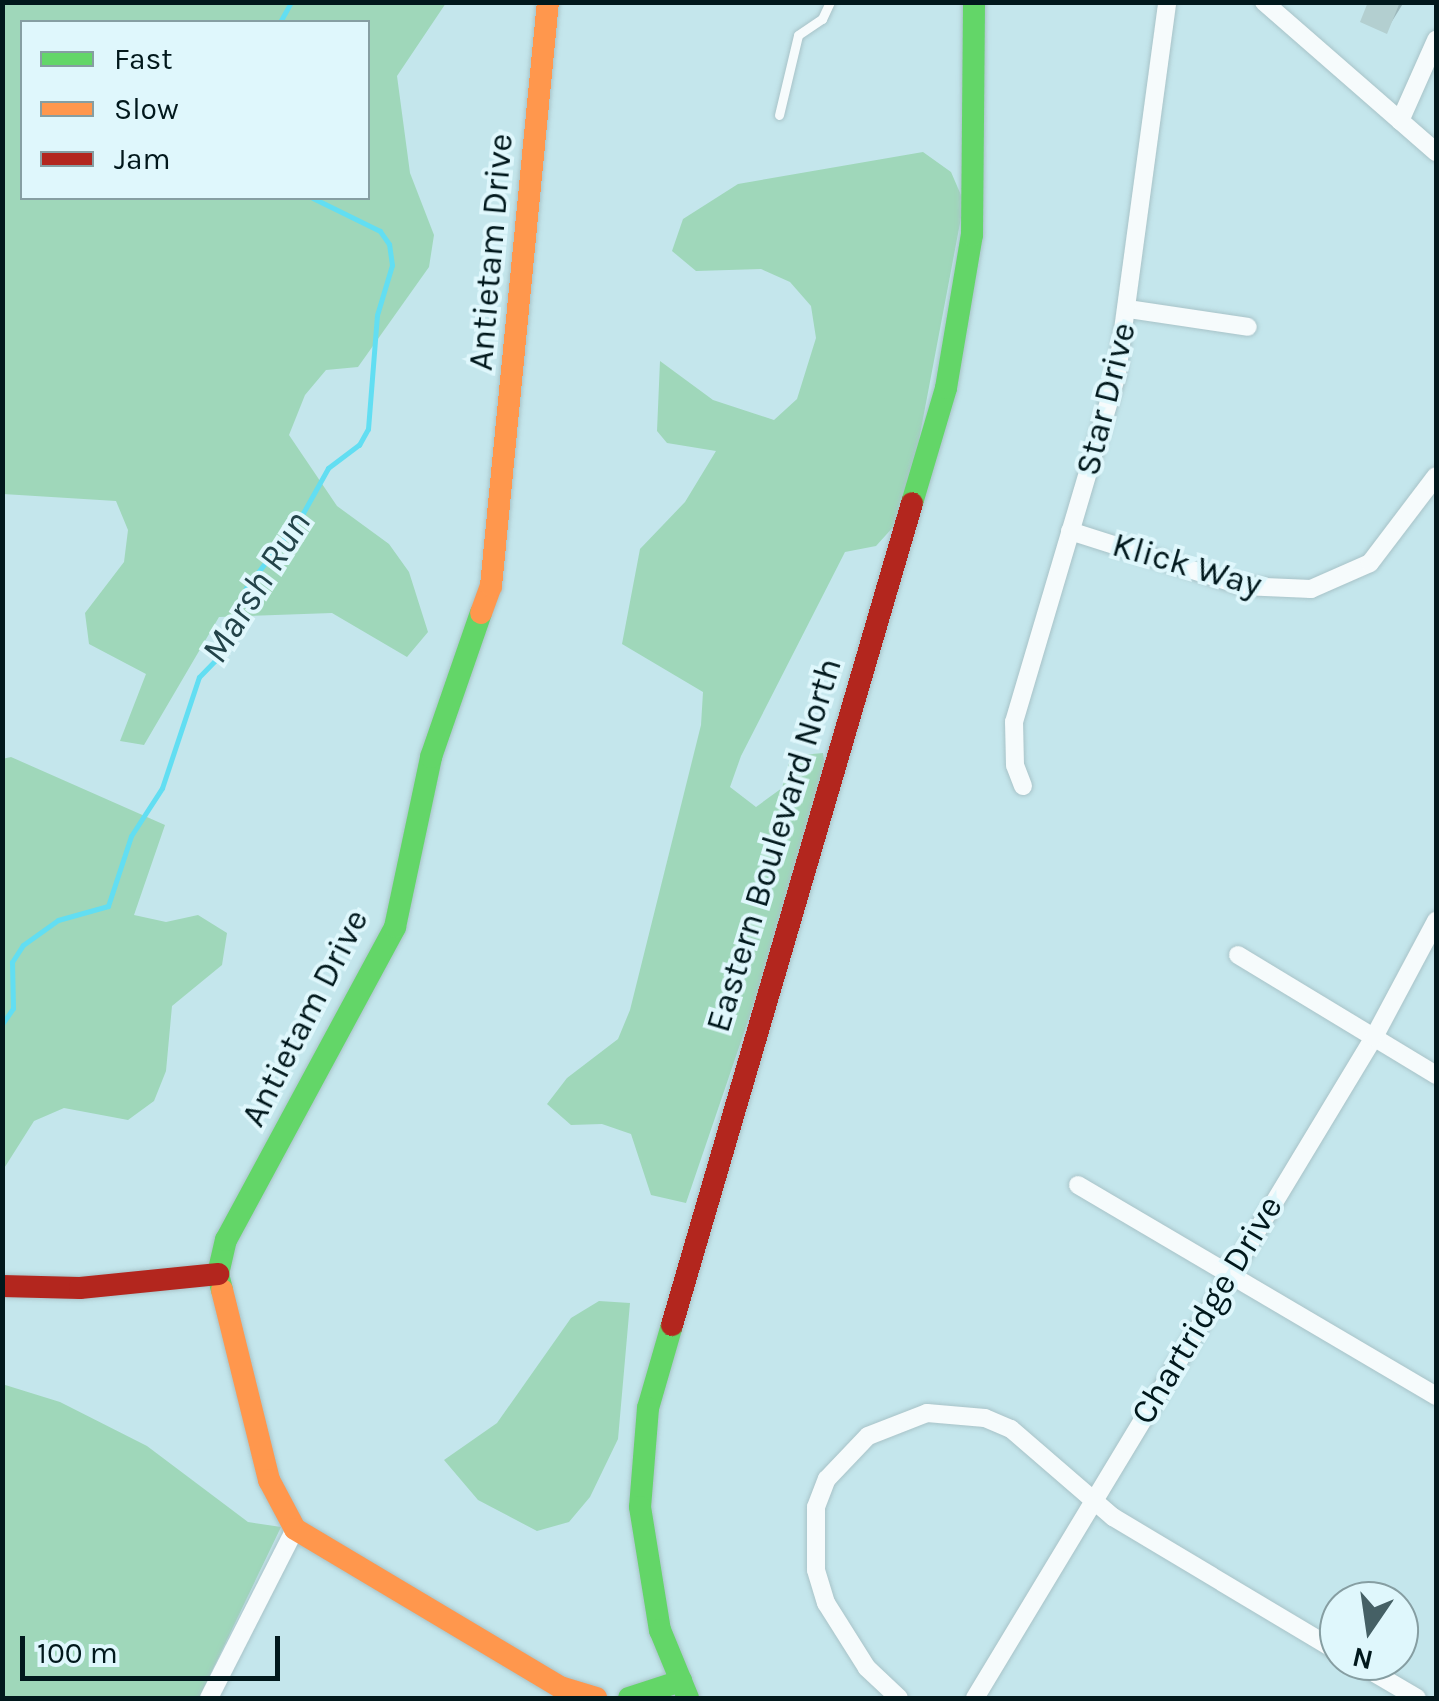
<!DOCTYPE html>
<html>
<head>
<meta charset="utf-8">
<style>
  body { margin:0 }
  #map { position:relative; width:1439px; height:1701px; overflow:hidden; background:#c4e6ec; font-family:Karla,sans-serif }
  div>[style] { position:absolute }
  .green>* { inset:0; background:#9fd7ba }
  .shadow>* { inset:0; background:#0003 }
  .stream>* { height:5px; margin:-2.5px; padding:0 2.5px; transform-origin:2.5px; border-radius:2.5px; background:#62def2 }
  .building>* { inset:0; background:#b3cfd0 }
  .roads { filter:drop-shadow(0 0 2px #a8c3c8) drop-shadow(0 0 2px #a8c3c8) }
  .lane>* { height:9px; margin:-4.5px; padding:0 4.5px; transform-origin:4.5px; border-radius:4.5px; background:#f6fbfc }
  .street>* { height:18px; margin:-9px; padding:0 9px; transform-origin:9px; border-radius:9px; background:#f6fbfc }
  .fast>* { height:22px; margin:-11px; padding:0 11px; transform-origin:11px; border-radius:11px; background:#63d668 }
  .slow>* { height:22px; margin:-11px; padding:0 11px; transform-origin:11px; border-radius:11px; background:#ff974d }
  .jam>* { height:22px; margin:-11px; padding:0 11px; transform-origin:11px; border-radius:11px; background:#b3261e }
  span { translate:-50% -50%; white-space:nowrap; text-align:center; line-height:1.15; -webkit-text-stroke:8px #dff7fc; paint-order:stroke }
  .street-label { font-size:35px; color:#01181c }
  .water-label { font-size:38px; color:#234349; font-style:italic }
  .frame { position:absolute; inset:0; border:5px solid #01181c; pointer-events:none }
  .legend { position:absolute; left:20px; top:20px; width:350px; height:180px; box-sizing:border-box; background:#dff7fc; border:2px solid #869ea2; margin:0; padding:12px 18px; list-style:none; font-size:30px; color:#01181c }
  .legend li { display:flex; align-items:center; gap:20px; height:50px }
  .legend b { width:50px; border:2px solid #869ea2 }
  .north { position:absolute; left:1319px; top:1581px; width:100px; height:100px; box-sizing:border-box; background:#dff7fc; border:2px solid #869ea2; border-radius:50%; rotate:193deg; font-size:28px; font-weight:700; line-height:40px; text-align:center; color:#01181c }
  .north::after { content:''; display:block; margin:auto; width:35px; height:45px; background:#456065; clip-path:polygon(50% 0,100% 100%,50% 72%,0 100%) }
  .scale { position:absolute; left:20px; top:1636px; width:260px; height:45px; box-sizing:border-box; border:5px solid #01181c; border-top:0; padding-left:12px; font-size:30px; line-height:35px; white-space:nowrap; color:#01181c; -webkit-text-stroke:8px #dff7fc; paint-order:stroke }
</style>
</head>
<body>
<div id="map">
  <div class="green">
    <div style="clip-path:polygon(evenodd,2px 3px,446px 3px,397px 76px,410px 173px,434px 235px,429px 267px,358px 367px,326px 370px,305px 395px,289px 435px,337px 506px,389px 544px,409px 572px,428px 632px,407px 657px,332px 613px,219px 617px,144px 745px,120px 741px,146px 674px,89px 644px,85px 613px,124px 562px,128px 530px,116px 501px,3px 494px,2px 3px,22px 22px,368px 22px,368px 198px,22px 198px,22px 22px)"></div>
    <div style="clip-path:polygon(923px 152px,951px 172px,964px 202px,905px 514px,876px 546px,845px 552px,741px 756px,730px 787px,756px 807px,782px 788px,791px 756px,823px 753px,828px 786px,686px 1203px,651px 1195px,631px 1134px,602px 1124px,571px 1125px,547px 1104px,567px 1078px,618px 1039px,630px 1010px,701px 725px,703px 692px,622px 644px,640px 549px,685px 502px,716px 451px,667px 443px,657px 431px,660px 361px,713px 400px,774px 420px,797px 399px,816px 338px,811px 306px,790px 282px,761px 269px,696px 271px,672px 251px,683px 219px,738px 184px)"></div>
    <div style="clip-path:polygon(11px 757px,165px 825px,134px 915px,166px 922px,198px 915px,227px 933px,222px 965px,172px 1006px,166px 1071px,154px 1101px,128px 1120px,64px 1108px,34px 1121px,3px 1170px,2px 759px)"></div>
    <div style="clip-path:polygon(599px 1301px,630px 1303px,618px 1439px,590px 1497px,569px 1522px,537px 1531px,478px 1500px,444px 1460px,497px 1423px,571px 1318px)"></div>
    <div style="clip-path:polygon(2px 1384px,60px 1402px,147px 1446px,248px 1522px,281px 1527px,199px 1698px,3px 1698px)"></div>
  </div>
  <div class="shadow">
    <div style="clip-path:polygon(1371px 2px,1404px 2px,1386px 31px)"></div>
  </div>
  <div class="stream">
    <div style="left:280px;top:22px;width:23px;rotate:-61deg"></div>
    <div style="left:2px;top:1024px;width:19px;rotate:-55deg"></div>
    <div style="left:13px;top:1008px;width:46px;rotate:-91.2deg"></div>
    <div style="left:12px;top:962px;width:20px;rotate:-57deg"></div>
    <div style="left:23px;top:945px;width:43px;rotate:-35.5deg"></div>
    <div style="left:58px;top:920px;width:52px;rotate:-15.6deg"></div>
    <div style="left:108px;top:906px;width:74px;rotate:-71.8deg"></div>
    <div style="left:131px;top:836px;width:57px;rotate:-57.1deg"></div>
    <div style="left:162px;top:788px;width:117px;rotate:-71.6deg"></div>
    <div style="left:199px;top:677px;width:29px;rotate:-46deg"></div>
    <div style="left:219px;top:656px;width:73px;rotate:-68.3deg"></div>
    <div style="left:246px;top:588px;width:94px;rotate:-52.8deg"></div>
    <div style="left:303px;top:513px;width:51px;rotate:-60.9deg"></div>
    <div style="left:328px;top:468px;width:39px;rotate:-37deg"></div>
    <div style="left:359px;top:445px;width:18px;rotate:-61deg"></div>
    <div style="left:368px;top:429px;width:114px;rotate:-85.5deg"></div>
    <div style="left:377px;top:315px;width:52px;rotate:-73.3deg"></div>
    <div style="left:392px;top:265px;width:21px;rotate:-98deg"></div>
    <div style="left:389px;top:244px;width:16px;rotate:-125deg"></div>
    <div style="left:380px;top:231px;width:75px;rotate:-153.8deg"></div>
  </div>
  <div class="building">
    <div style="clip-path:polygon(1368px 2px,1400px 2px,1387px 34px,1360px 22px)"></div>
  </div>
  <div class="roads">
    <div class="lane">
      <div style="left:779px;top:115px;width:82px;rotate:-76.6deg"></div>
      <div style="left:798px;top:35px;width:29px;rotate:-34deg"></div>
      <div style="left:822px;top:19px;width:19px;rotate:-65deg"></div>
    </div>
    <div class="street">
      <div style="left:1264px;top:2px;width:228px;rotate:41.1deg"></div>
      <div style="left:1400px;top:121px;width:89px;rotate:-66deg"></div>
      <div style="left:1128px;top:309px;width:121px;rotate:8.5deg"></div>
      <div style="left:1070px;top:531px;width:181px;rotate:17.7deg"></div>
      <div style="left:1242px;top:586px;width:69px;rotate:2.5deg"></div>
      <div style="left:1311px;top:589px;width:64px;rotate:-23.8deg"></div>
      <div style="left:1370px;top:563px;width:109px;rotate:-52.8deg"></div>
      <div style="left:1023px;top:786px;width:22px;rotate:-111deg"></div>
      <div style="left:1015px;top:765px;width:43px;rotate:-91.3deg"></div>
      <div style="left:1014px;top:722px;width:363px;rotate:-73.5deg"></div>
      <div style="left:1117px;top:374px;width:375px;rotate:-82.3deg"></div>
      <div style="left:1238px;top:955px;width:232px;rotate:31.2deg"></div>
      <div style="left:1078px;top:1185px;width:416px;rotate:30.5deg"></div>
      <div style="left:1354px;top:1661px;width:73px;rotate:30.4deg"></div>
      <div style="left:209px;top:1698px;width:190px;rotate:-63deg"></div>
      <div style="left:899px;top:1698px;width:44px;rotate:-136.8deg"></div>
      <div style="left:867px;top:1668px;width:77px;rotate:-122.2deg"></div>
      <div style="left:826px;top:1603px;width:34px;rotate:-107deg"></div>
      <div style="left:816px;top:1570px;width:63px;rotate:-90deg"></div>
      <div style="left:816px;top:1507px;width:30px;rotate:-69deg"></div>
      <div style="left:827px;top:1479px;width:59px;rotate:-46.4deg"></div>
      <div style="left:868px;top:1436px;width:63px;rotate:-21.3deg"></div>
      <div style="left:927px;top:1413px;width:58px;rotate:4.9deg"></div>
      <div style="left:985px;top:1418px;width:28px;rotate:23deg"></div>
      <div style="left:1011px;top:1429px;width:135px;rotate:40.8deg"></div>
      <div style="left:1113px;top:1517px;width:263px;rotate:30.9deg"></div>
      <div style="left:975px;top:1698px;width:772px;rotate:-58.88deg"></div>
      <div style="left:1374px;top:1037px;width:132px;rotate:-61.9deg"></div>
    </div>
    <div class="fast">
      <div style="left:912px;top:503px;width:120px;rotate:-73.5deg"></div>
      <div style="left:946px;top:388px;width:155px;rotate:-80.4deg"></div>
      <div style="left:972px;top:235px;width:233px;rotate:-89.5deg"></div>
      <div style="left:222px;top:1290px;width:16px;rotate:-104deg"></div>
      <div style="left:218px;top:1274px;width:35px;rotate:-77deg"></div>
      <div style="left:226px;top:1240px;width:356px;rotate:-61.6deg"></div>
      <div style="left:395px;top:927px;width:174px;rotate:-78deg"></div>
      <div style="left:431px;top:757px;width:152px;rotate:-70.9deg"></div>
      <div style="left:672px;top:1325px;width:86px;rotate:106.1deg"></div>
      <div style="left:648px;top:1408px;width:99px;rotate:94.6deg"></div>
      <div style="left:640px;top:1507px;width:125px;rotate:80.8deg"></div>
      <div style="left:660px;top:1630px;width:74px;rotate:67.6deg"></div>
      <div style="left:629px;top:1698px;width:55px;rotate:-18.1deg"></div>
    </div>
    <div class="slow">
      <div style="left:481px;top:613px;width:29px;rotate:-70deg"></div>
      <div style="left:491px;top:586px;width:587px;rotate:-84.43deg"></div>
      <div style="left:222px;top:1290px;width:196px;rotate:76.1deg"></div>
      <div style="left:269px;top:1480px;width:55px;rotate:62deg"></div>
      <div style="left:295px;top:1529px;width:309px;rotate:30.8deg"></div>
      <div style="left:560px;top:1687px;width:38px;rotate:17deg"></div>
    </div>
    <div class="jam">
      <div style="left:2px;top:1286px;width:78px;rotate:1.5deg"></div>
      <div style="left:80px;top:1288px;width:139px;rotate:-5.8deg"></div>
      <div style="left:672px;top:1325px;width:856px;rotate:-73.72deg"></div>
    </div>
  </div>
  <div class="street-label">
    <span style="left:491px;top:252px;rotate:-85deg">Antietam Drive</span>
    <span style="left:1106px;top:399px;rotate:-76deg">Star Drive</span>
    <span style="left:1187px;top:565px;rotate:16deg">Klick Way</span>
    <span style="left:774px;top:845px;rotate:-73deg">Eastern Boulevard North</span>
    <span style="left:305px;top:1018px;rotate:-63deg">Antietam Drive</span>
    <span style="left:1207px;top:1310px;rotate:-59deg">Chartridge Drive</span>
  </div>
  <div class="water-label">
    <span style="left:256px;top:587px;rotate:-58deg">Marsh Run</span>
  </div>
  <div class="frame"></div>
  <ul class="legend">
  <li><b style="height:12px;background:#63d668"></b>Fast</li>
  <li><b style="height:12px;background:#ff974d"></b>Slow</li>
  <li><b style="height:12px;background:#b3261e"></b>Jam</li>
  </ul>
  <div class="north">N</div>
  <div class="scale">100 m</div>
</div>
</body>
</html>
